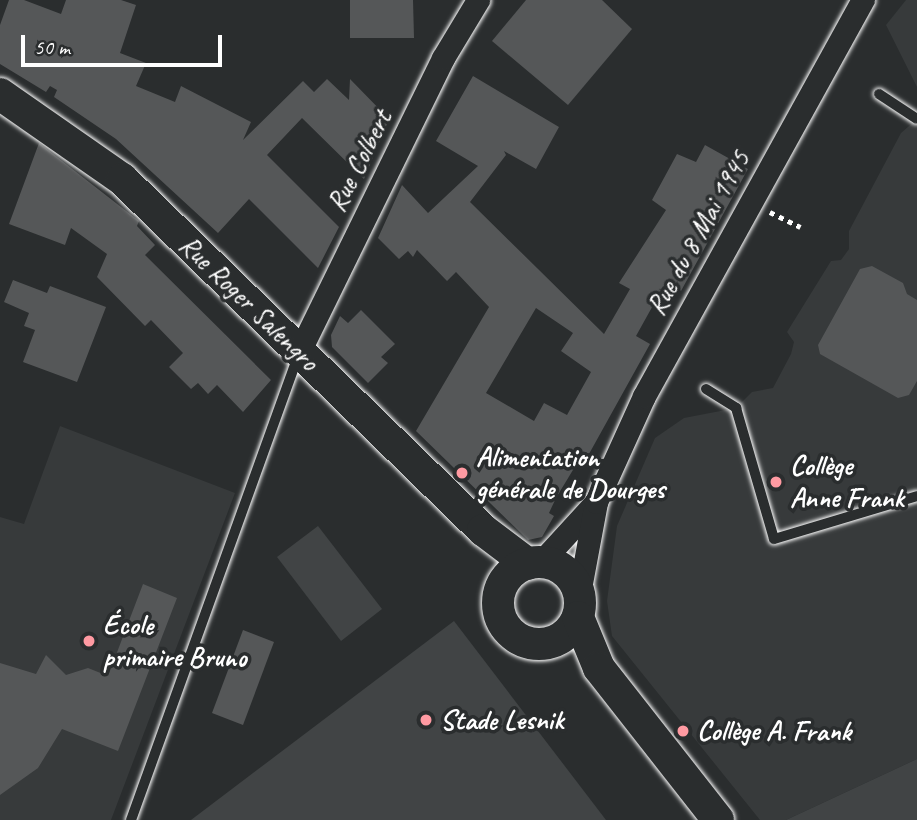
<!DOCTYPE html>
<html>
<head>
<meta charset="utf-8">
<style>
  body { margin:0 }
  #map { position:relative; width:917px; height:820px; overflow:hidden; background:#2a2d2e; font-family:Caveat,sans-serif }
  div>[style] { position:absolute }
  .built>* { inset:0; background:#373a3b }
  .green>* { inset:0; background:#414445 }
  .building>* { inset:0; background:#555758 }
  .path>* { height:4.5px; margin-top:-2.25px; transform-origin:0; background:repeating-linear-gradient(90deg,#fff 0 5px,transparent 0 10px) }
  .roads { filter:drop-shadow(0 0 2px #fff) drop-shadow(0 0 2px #fff) }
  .lane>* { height:10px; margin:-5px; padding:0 5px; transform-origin:5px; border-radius:5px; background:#2a2d2e }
  .street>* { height:23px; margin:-11.5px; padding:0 11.5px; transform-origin:11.5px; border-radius:11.5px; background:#2a2d2e }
  .secondary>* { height:32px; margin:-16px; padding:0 16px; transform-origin:16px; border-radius:16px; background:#2a2d2e }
  .secondary>.ring { margin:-16px; padding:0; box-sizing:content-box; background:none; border:32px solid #2a2d2e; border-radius:50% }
  .dots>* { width:19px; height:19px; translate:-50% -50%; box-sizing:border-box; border:4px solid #2a2d2e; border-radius:50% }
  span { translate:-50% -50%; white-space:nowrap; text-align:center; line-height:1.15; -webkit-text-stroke:7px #2a2d2e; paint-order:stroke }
  .street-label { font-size:28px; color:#fff }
  .poi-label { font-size:28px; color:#fff; font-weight:700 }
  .left { translate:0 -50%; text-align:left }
  .scale { position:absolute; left:21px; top:35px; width:201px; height:32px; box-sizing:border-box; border:4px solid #fff; border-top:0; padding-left:9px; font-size:21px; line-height:24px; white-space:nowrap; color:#fff; -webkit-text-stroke:5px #2a2d2e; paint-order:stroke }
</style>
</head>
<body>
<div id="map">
  <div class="built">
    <div style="clip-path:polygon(906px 0,917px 0,917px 87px,886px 25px)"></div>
    <div style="clip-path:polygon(917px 113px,917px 759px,786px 820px,760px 820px,612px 636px,607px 601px,617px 526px,655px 438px,684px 418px,736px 408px,752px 392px,773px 388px,791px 354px,794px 342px,787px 332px,831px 261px,841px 260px,849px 249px,849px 231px,901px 133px,916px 120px)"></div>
    <div style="clip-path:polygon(60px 426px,235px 493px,111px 820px,0 820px,0 517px,24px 524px)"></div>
  </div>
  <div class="green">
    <div style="clip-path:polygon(318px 526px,382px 609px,341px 641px,277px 557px)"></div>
    <div style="clip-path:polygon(454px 621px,606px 820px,191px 820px)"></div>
    <div style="clip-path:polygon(917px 759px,917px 820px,786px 820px)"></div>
  </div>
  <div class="building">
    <div style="clip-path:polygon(9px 0,24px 0,61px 14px,66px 0,121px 0,136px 5px,120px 53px,146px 63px,136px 86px,175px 102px,181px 86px,251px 122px,243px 140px,303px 81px,314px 92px,327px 79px,349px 100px,350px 79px,389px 119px,364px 179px,302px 118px,267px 155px,339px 227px,318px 268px,249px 199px,218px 233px,116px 139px,54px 97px,57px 90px,50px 86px,46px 92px,0 64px,0 25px)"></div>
    <div style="clip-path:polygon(350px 0,413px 0,414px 38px,350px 38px)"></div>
    <div style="clip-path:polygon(526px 0,602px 0,632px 29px,568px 105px,492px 41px)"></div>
    <div style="clip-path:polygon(evenodd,473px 76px,559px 127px,536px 169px,504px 151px,506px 155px,470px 202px,604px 334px,630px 289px,619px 283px,666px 210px,652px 200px,677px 154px,696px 162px,705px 145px,748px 169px,681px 291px,666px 282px,636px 336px,650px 344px,584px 463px,579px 460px,556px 498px,549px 513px,554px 516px,542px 537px,528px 540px,416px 431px,489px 307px,456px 272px,447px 281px,417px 250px,413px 257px,408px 251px,399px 259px,378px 238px,402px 185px,428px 213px,478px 166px,436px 141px,473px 76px,536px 308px,573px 333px,561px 351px,591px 372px,567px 415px,544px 403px,534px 421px,486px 393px,536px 308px)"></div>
    <div style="clip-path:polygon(39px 143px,139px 221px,137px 226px,155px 245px,145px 255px,271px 380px,243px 412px,217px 385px,208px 394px,198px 383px,191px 389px,169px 367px,183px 353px,151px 320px,145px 326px,97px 277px,107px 254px,71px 228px,65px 245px,9px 224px)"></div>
    <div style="clip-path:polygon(872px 266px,903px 283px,907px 294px,917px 300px,917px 381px,909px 395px,898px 398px,820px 354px,818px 345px,860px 269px)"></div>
    <div style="clip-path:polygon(13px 280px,47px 293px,50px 286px,106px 307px,77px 382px,23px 362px,35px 330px,24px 326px,29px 313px,4px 302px)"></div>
    <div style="clip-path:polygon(361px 310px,395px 344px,381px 357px,388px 363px,368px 383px,332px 347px,331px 335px,340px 316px,348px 323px)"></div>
    <div style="clip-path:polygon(143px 584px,177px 598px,118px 751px,62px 729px,38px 768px,0 795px,0 663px,36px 674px,46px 655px,66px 675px,88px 668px,108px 676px)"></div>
    <div style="clip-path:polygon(243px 630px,274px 642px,243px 725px,212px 713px)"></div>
  </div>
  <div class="path">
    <div style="left:770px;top:212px;width:34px;rotate:26deg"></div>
  </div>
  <div class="roads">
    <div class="lane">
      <div style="left:879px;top:94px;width:45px;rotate:33.3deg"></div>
      <div style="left:706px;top:389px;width:36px;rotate:32deg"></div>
      <div style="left:736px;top:408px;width:136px;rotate:73.8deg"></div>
      <div style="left:774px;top:539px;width:149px;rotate:-16.7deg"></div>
      <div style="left:131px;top:820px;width:494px;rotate:-70.2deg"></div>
    </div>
    <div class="street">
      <div style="left:299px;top:352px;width:327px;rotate:-63.9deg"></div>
      <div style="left:443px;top:58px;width:68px;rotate:-58.9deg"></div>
      <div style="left:541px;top:562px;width:81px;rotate:-47.5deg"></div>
      <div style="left:579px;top:594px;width:94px;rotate:-79.5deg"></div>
      <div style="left:596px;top:502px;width:116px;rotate:-65.6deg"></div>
      <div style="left:644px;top:396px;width:453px;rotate:-61.1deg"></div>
    </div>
    <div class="secondary">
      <div style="left:0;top:94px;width:149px;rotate:34.9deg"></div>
      <div style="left:122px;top:179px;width:504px;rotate:44.2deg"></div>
      <div style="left:483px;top:530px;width:56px;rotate:37.1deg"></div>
      <div class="ring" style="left:498px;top:562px;width:50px;height:50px"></div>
      <div style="left:578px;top:617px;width:55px;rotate:67.6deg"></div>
      <div style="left:599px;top:668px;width:193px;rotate:51.9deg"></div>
    </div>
  </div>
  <div class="dots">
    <div style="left:462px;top:473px;background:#ff9aa2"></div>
    <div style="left:776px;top:482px;background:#ff9aa2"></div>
    <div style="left:89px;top:641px;background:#ff9aa2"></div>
    <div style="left:426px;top:720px;background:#ff9aa2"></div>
    <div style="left:683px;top:731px;background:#ff9aa2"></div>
  </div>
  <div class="street-label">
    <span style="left:359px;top:161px;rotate:-63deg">Rue Colbert</span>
    <span style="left:698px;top:233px;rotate:-61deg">Rue du 8 Mai 1945</span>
    <span style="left:249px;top:303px;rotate:44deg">Rue Roger Salengro</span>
  </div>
  <div class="poi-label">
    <span class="left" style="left:476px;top:473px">Alimentation<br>générale de Dourges</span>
    <span class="left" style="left:790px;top:482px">Collège<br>Anne Frank</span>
    <span class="left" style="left:103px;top:641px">École<br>primaire Bruno</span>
    <span class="left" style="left:440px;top:720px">Stade Lesnik</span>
    <span class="left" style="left:697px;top:731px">Collège A. Frank</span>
  </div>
  <div class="scale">50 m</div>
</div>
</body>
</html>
